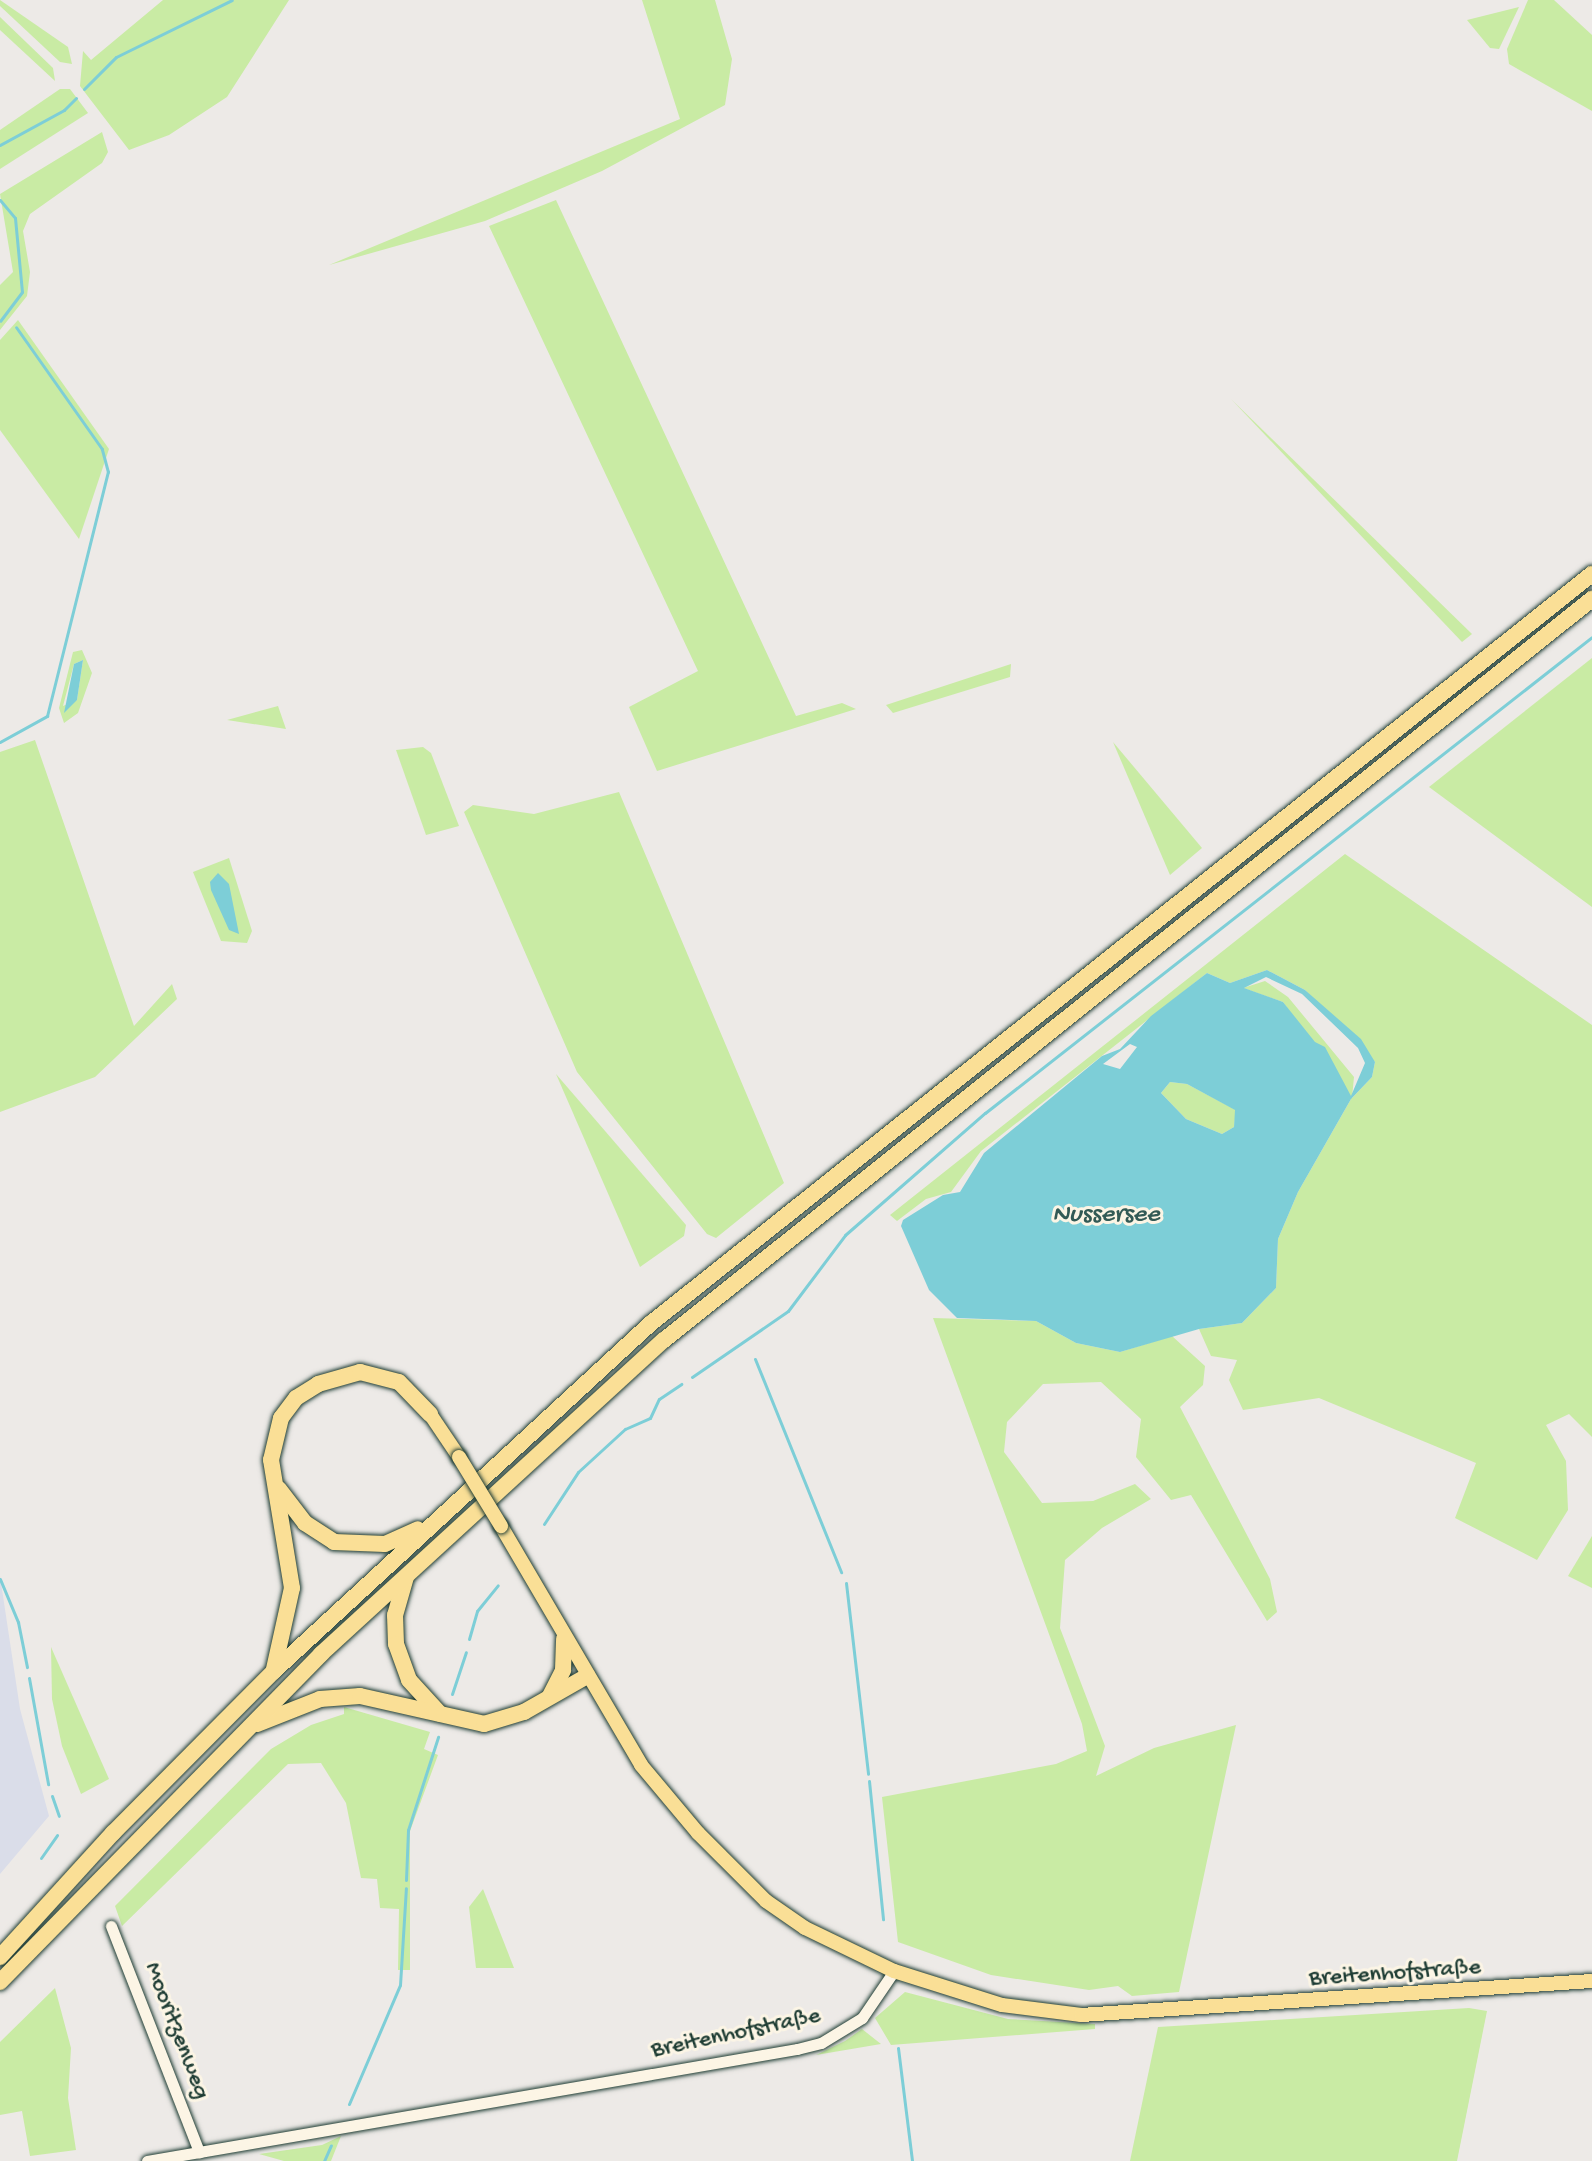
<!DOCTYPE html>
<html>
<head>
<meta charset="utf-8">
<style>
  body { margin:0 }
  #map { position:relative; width:1592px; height:2161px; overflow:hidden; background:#edeae7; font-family:"Gochi Hand",sans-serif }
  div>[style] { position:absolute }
  .built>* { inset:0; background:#dadde9 }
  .green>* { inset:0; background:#c9eba4 }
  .water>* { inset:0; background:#7dced7 }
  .stream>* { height:3px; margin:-1.5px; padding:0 1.5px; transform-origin:1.5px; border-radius:1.5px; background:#7dced7 }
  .roads { filter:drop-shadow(0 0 2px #1f3d34) drop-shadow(0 0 2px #1f3d34) }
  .minor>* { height:11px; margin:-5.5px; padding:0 5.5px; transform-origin:5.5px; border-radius:5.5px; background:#fcf5e5 }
  .major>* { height:14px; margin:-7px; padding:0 7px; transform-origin:7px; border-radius:7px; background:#fadf96 }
  .highway>* { height:16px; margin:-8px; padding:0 8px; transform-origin:8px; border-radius:8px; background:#fadf96 }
  .bridges { filter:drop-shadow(0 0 2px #1f3d34) drop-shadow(0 0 2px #1f3d34) }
  .major-bridge>* { height:14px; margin:-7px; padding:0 7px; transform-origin:7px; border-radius:7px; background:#fadf96 }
  span { translate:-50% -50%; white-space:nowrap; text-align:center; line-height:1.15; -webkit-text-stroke:6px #fcf5e5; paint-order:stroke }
  .street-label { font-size:24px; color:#1f3d34 }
  .water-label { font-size:26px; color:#325a55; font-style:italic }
</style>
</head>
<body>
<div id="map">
  <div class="built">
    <div style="clip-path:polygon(0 1576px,20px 1709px,49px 1816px,0 1874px)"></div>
  </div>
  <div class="green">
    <div style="clip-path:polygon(0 0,68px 47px,72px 64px,60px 62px,0 6px)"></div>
    <div style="clip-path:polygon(163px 0,289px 0,227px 97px,169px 135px,129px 150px,80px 86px,83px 51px,91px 60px)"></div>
    <div style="clip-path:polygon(642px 0,715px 0,732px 59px,725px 105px,602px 171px,485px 221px,329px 265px,680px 119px)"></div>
    <div style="clip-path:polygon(1528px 0,1554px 0,1592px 35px,1592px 111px,1509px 64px,1507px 49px)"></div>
    <div style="clip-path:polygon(1519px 7px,1499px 49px,1490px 48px,1467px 20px)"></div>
    <div style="clip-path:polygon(0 17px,53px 68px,55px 81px,0 30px)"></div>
    <div style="clip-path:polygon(60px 89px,70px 89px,88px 113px,0 169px,0 130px)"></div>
    <div style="clip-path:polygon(102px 132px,108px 152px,102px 163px,30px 214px,23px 231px,30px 272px,27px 296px,0 330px,0 285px,13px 272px,0 194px)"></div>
    <div style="clip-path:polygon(556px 200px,796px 716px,842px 703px,856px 709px,657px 771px,629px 707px,698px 671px,489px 226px)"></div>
    <div style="clip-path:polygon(18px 320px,109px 449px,79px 539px,0 430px,0 340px)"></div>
    <div style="clip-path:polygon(1231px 399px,1472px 634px,1462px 642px)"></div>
    <div style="clip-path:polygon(evenodd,82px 650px,92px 673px,78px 713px,64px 723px,59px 708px,73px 652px,82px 650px,83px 660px,77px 700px,63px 706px,74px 664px,83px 660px)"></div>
    <div style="clip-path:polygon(1592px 658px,1592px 907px,1429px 787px)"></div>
    <div style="clip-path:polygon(1011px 664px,1010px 677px,893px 713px,886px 705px)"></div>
    <div style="clip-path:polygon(278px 706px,286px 729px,227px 720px)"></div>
    <div style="clip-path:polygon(35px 740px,134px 1026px,172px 984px,177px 999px,95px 1077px,0 1112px,0 752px)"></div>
    <div style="clip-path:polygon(1113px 742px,1202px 848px,1170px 875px)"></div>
    <div style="clip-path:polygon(423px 747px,431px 753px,459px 826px,426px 835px,396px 750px)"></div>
    <div style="clip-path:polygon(619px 792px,784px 1183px,716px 1238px,707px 1234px,577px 1072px,464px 812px,473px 805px,534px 814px)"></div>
    <div style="clip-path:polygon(1345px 854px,1592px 1025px,1592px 1437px,1569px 1414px,1546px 1425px,1566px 1461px,1568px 1510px,1537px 1560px,1455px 1518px,1476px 1463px,1319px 1398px,1243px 1410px,1229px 1380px,1237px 1360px,1211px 1356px,1199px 1329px,1242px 1323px,1276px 1288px,1278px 1239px,1298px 1192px,1351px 1099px,1283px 1002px,1243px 988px,1265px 981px,1288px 997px,1354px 1077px,1352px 1098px,1372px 1077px,1375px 1062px,1305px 990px,1267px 970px,1230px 983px,1207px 973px,981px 1151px,951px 1192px,926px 1199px,897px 1221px,890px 1215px)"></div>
    <div style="clip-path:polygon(229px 858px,252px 931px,247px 943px,221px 941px,193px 872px)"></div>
    <div style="clip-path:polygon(556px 1074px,686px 1225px,684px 1236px,640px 1267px)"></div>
    <div style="clip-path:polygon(1170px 1082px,1187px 1084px,1236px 1110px,1234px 1127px,1222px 1134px,1186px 1119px,1161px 1093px)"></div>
    <div style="clip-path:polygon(933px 1318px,1036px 1321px,1076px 1343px,1120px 1352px,1172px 1336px,1205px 1366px,1203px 1385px,1180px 1407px,1270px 1579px,1277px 1612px,1267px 1621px,1191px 1495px,1171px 1500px,1136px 1457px,1141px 1419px,1101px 1382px,1043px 1384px,1007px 1422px,1004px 1452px,1042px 1503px,1093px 1501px,1135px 1484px,1151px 1499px,1102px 1528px,1065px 1560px,1060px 1628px,1105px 1746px,1096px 1776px,1154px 1748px,1236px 1725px,1179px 1992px,1132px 1996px,1118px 1986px,1089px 1990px,991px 1975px,898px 1942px,882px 1797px,1056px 1764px,1087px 1751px,1082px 1724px)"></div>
    <div style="clip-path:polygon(1592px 1536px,1592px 1588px,1568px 1576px)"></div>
    <div style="clip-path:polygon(51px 1647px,109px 1779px,81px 1794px,62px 1746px,52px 1699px)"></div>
    <div style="clip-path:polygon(344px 1707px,430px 1732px,424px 1749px,438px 1755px,410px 1831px,410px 1970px,398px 1970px,399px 1909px,380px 1908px,377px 1879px,361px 1878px,346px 1803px,321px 1763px,288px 1764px,122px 1926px,115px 1906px,271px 1749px,311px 1725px,344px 1714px)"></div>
    <div style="clip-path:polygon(483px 1889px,514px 1968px,476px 1968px,469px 1907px)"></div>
    <div style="clip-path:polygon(55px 1988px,71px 2048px,68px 2098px,76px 2150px,30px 2156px,22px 2111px,0 2115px,0 2042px)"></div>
    <div style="clip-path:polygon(905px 1992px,1008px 2019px,1095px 2024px,1095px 2029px,891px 2045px,875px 2018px)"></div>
    <div style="clip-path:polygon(1469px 2008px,1487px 2011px,1457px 2161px,1130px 2161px,1158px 2027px)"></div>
    <div style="clip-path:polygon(862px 2029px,881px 2044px,816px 2055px,845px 2041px)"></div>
    <div style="clip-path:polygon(341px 2136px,331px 2161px,284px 2161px,259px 2154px,322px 2145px)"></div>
  </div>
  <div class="water">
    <div style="clip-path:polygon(83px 660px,77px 700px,64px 713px,74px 664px)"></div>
    <div style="clip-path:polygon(218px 873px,229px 884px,239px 934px,229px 930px,211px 890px,210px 882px)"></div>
    <div style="clip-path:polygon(evenodd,1267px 970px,1305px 990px,1361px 1039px,1375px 1062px,1372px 1077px,1351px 1099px,1298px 1192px,1278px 1239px,1276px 1288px,1242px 1323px,1199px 1329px,1120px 1352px,1076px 1343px,1036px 1321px,957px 1318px,929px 1290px,901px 1226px,903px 1220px,943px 1195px,960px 1192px,984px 1153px,1102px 1056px,1120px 1049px,1151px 1016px,1207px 973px,1230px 983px,1267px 970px,1266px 977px,1302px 994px,1358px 1048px,1365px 1063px,1351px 1096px,1325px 1047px,1315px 1042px,1283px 1002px,1244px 988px,1266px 977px,1267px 970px,1130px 1044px,1137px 1047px,1120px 1069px,1103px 1064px,1130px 1044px,1267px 970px,1170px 1082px,1187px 1084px,1235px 1110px,1234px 1127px,1222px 1134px,1186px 1119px,1161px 1093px,1170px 1082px)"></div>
  </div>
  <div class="stream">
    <div style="left:84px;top:89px;width:45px;rotate:-45deg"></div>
    <div style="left:116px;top:57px;width:129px;rotate:-26.2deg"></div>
    <div style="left:0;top:145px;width:73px;rotate:-28.7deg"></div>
    <div style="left:64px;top:110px;width:17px;rotate:-45deg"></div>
    <div style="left:0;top:200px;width:23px;rotate:50deg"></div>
    <div style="left:15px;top:218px;width:74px;rotate:84.6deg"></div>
    <div style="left:22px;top:292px;width:36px;rotate:127deg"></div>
    <div style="left:0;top:742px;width:54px;rotate:-29deg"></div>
    <div style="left:47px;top:716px;width:252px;rotate:-76deg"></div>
    <div style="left:108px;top:472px;width:24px;rotate:-105deg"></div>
    <div style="left:102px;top:449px;width:149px;rotate:-125.2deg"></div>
    <div style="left:755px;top:1359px;width:230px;rotate:68deg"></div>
    <div style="left:692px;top:1377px;width:116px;rotate:-34.5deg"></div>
    <div style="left:788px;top:1311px;width:95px;rotate:-53.1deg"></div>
    <div style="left:845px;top:1235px;width:186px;rotate:-41.1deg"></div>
    <div style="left:985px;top:1113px;width:771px;rotate:-38.1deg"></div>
    <div style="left:544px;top:1524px;width:62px;rotate:-56.8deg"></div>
    <div style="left:578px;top:1472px;width:64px;rotate:-42.5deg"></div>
    <div style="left:625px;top:1429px;width:27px;rotate:-24deg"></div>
    <div style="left:650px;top:1418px;width:21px;rotate:-65deg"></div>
    <div style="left:659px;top:1399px;width:27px;rotate:-34deg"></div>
    <div style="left:0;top:1579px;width:47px;rotate:67.3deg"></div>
    <div style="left:18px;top:1622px;width:46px;rotate:78.7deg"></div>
    <div style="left:846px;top:1583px;width:192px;rotate:83.4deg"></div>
    <div style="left:469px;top:1639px;width:29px;rotate:-74deg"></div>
    <div style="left:477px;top:1611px;width:33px;rotate:-51deg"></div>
    <div style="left:29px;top:1678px;width:108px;rotate:79.8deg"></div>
    <div style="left:452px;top:1694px;width:44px;rotate:-71.6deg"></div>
    <div style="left:869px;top:1781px;width:139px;rotate:84.2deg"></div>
    <div style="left:52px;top:1796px;width:21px;rotate:71deg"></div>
    <div style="left:41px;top:1858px;width:28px;rotate:-55deg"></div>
    <div style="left:406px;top:1880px;width:50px;rotate:-87.7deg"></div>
    <div style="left:408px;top:1830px;width:98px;rotate:-72.1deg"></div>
    <div style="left:898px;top:2048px;width:114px;rotate:82.9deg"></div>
    <div style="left:349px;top:2104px;width:129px;rotate:-66.8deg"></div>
    <div style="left:400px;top:1985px;width:97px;rotate:-86.5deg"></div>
    <div style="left:324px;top:2161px;width:17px;rotate:-66deg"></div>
  </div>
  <div class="roads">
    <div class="minor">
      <div style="left:111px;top:1926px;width:243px;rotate:68.7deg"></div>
      <div style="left:147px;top:2161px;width:660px;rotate:-9.78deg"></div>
      <div style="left:797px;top:2049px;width:25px;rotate:-14deg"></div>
      <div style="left:821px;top:2043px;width:48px;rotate:-31.4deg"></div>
      <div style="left:862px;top:2018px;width:57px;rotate:-55.8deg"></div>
    </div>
    <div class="major">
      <div style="left:430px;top:1414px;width:52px;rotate:56deg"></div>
      <div style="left:501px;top:1526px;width:277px;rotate:59.6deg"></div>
      <div style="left:641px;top:1765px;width:89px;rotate:50deg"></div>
      <div style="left:698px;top:1833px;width:96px;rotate:45deg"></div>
      <div style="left:766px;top:1901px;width:47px;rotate:34.7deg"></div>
      <div style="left:805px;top:1928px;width:99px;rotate:25.8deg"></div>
      <div style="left:894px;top:1971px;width:113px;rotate:17.5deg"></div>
      <div style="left:1002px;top:2005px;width:80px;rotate:7.2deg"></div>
      <div style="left:1081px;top:2015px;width:512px;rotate:-3.81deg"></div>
    </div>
    <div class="highway">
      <div style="left:279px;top:1489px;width:43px;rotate:52.6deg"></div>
      <div style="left:305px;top:1523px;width:35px;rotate:33deg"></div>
      <div style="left:334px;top:1542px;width:51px;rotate:2.2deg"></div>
      <div style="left:385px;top:1544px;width:36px;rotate:-24deg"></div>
      <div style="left:406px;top:1577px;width:40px;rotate:106deg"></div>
      <div style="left:395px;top:1615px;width:29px;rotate:88deg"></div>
      <div style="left:396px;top:1644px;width:38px;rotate:70deg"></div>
      <div style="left:409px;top:1680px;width:46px;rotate:47.6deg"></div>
      <div style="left:274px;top:1669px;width:83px;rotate:-77.5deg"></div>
      <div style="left:292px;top:1588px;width:130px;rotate:-99.3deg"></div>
      <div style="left:271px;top:1460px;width:43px;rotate:-76.6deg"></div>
      <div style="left:281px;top:1418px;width:25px;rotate:-53deg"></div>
      <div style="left:296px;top:1398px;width:26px;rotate:-32deg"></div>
      <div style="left:318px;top:1384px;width:44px;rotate:-15.9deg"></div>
      <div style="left:360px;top:1372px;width:40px;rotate:14.4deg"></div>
      <div style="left:399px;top:1382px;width:45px;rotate:45.9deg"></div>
      <div style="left:550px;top:1696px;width:29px;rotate:-63deg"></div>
      <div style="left:563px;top:1670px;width:31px;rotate:-88deg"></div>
      <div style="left:257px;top:1724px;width:68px;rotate:-21.6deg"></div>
      <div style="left:320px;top:1699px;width:40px;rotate:-4.3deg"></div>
      <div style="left:360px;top:1696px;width:127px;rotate:12.7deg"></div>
      <div style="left:484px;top:1724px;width:42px;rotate:-16.7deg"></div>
      <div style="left:524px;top:1712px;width:73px;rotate:-29.7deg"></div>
      <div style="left:0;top:1957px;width:168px;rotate:-47.7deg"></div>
      <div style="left:113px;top:1833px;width:228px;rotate:-45.2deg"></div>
      <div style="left:274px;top:1671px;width:512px;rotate:-42.7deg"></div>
      <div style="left:650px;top:1324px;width:1204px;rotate:-38.53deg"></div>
      <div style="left:0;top:1982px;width:459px;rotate:-45.6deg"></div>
      <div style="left:321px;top:1654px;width:465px;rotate:-42.5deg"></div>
      <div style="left:664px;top:1340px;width:1188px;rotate:-38.61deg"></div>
    </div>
  </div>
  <div class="bridges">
    <div class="major-bridge">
      <div style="left:459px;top:1457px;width:81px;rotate:58.7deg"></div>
    </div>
  </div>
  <div class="street-label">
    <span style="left:1395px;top:1974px;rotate:-4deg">Breitenhofstraße</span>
    <span style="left:176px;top:2031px;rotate:69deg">Mooritzenweg</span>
    <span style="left:736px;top:2034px;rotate:-12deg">Breitenhofstraße</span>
  </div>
  <div class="water-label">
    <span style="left:1106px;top:1216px">Nussersee</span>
  </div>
</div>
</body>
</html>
